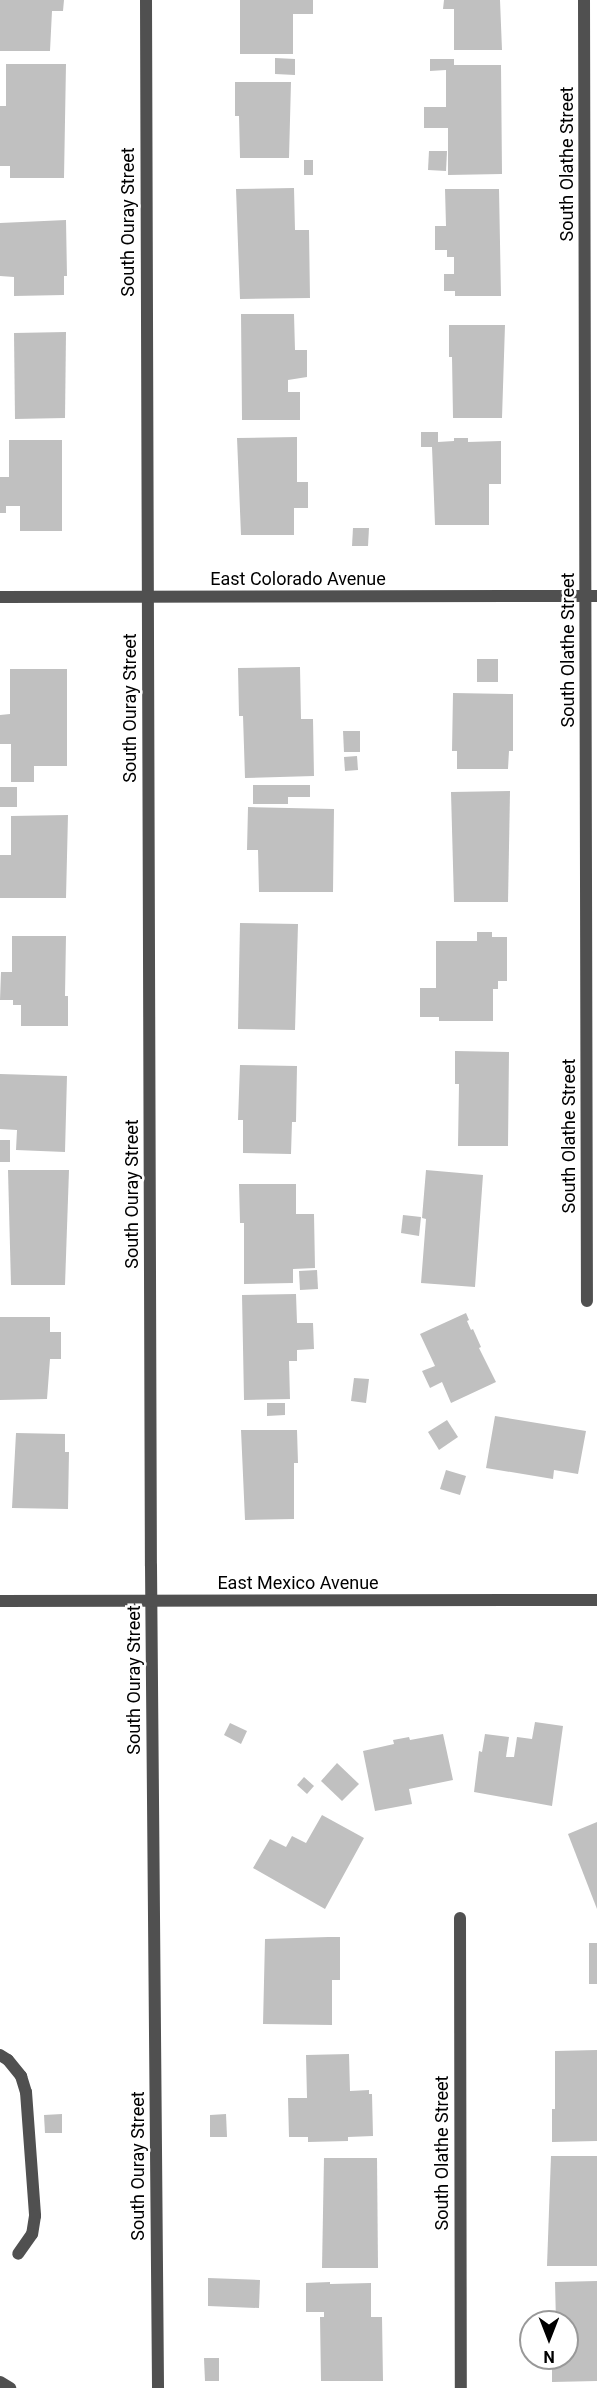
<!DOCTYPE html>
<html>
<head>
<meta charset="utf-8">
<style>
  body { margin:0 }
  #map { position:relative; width:597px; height:2388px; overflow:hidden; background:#fff; font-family:Roboto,sans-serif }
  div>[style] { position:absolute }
  .building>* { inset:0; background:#c0c0c0 }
  .service>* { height:12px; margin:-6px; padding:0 6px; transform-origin:6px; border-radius:6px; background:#505050 }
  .minor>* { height:12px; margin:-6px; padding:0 6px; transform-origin:6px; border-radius:6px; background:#505050 }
  .tertiary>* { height:12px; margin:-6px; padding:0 6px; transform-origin:6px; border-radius:6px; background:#505050 }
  span { translate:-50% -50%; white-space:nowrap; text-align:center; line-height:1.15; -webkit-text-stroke:5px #fff; paint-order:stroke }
  .street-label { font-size:18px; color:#000 }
  .north { position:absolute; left:519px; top:2310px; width:60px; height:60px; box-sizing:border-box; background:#fff; border:2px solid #999; border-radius:50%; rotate:180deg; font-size:16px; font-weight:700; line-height:24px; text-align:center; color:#000 }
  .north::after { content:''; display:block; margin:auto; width:21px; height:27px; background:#000; clip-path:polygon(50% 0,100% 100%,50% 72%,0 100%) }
</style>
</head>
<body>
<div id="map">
  <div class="building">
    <div style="clip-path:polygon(0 0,64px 0,63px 11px,52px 11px,50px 51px,0 51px)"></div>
    <div style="clip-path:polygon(240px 0,313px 0,313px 14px,293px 14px,293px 54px,240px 54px)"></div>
    <div style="clip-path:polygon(444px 0,500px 0,502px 50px,454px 50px,454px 9px,443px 9px)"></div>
    <div style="clip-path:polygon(275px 58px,295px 59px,295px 75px,275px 74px)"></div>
    <div style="clip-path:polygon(430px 59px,454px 59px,454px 65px,501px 65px,502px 174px,448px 175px,448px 128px,424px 128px,424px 107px,446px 107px,446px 70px,430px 71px)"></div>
    <div style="clip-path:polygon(6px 64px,66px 64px,64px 178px,10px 178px,10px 166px,0 166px,0 106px,6px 106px)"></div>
    <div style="clip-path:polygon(235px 82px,291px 82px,289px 158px,240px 158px,239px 116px,235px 116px)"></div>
    <div style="clip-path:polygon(429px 151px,447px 151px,446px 171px,428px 170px)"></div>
    <div style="clip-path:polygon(304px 160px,313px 160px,313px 175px,304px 175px)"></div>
    <div style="clip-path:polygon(294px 188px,295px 230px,309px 230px,310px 298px,240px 299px,236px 189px)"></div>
    <div style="clip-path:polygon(445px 189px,499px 189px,501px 296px,455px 296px,455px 291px,444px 291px,444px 274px,454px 274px,454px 257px,447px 257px,447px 250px,435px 250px,435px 226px,446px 226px)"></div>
    <div style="clip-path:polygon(66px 220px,67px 276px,64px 276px,64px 295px,14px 296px,14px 277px,0 276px,0 223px)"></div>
    <div style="clip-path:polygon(241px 314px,294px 314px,295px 350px,307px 350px,307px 377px,288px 380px,288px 392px,300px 392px,300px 420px,242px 420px)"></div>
    <div style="clip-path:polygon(449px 325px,505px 325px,502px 418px,453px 418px,452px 357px,449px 357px)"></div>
    <div style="clip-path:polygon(66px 332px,65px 418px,15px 419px,14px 333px)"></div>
    <div style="clip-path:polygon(421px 432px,438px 432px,438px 442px,454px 441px,454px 438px,468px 438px,468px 442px,501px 441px,501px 484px,489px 484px,489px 525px,435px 525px,432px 447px,421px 447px)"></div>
    <div style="clip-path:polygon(297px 437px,297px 482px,308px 482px,308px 508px,294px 508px,294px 535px,241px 535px,237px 438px)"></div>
    <div style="clip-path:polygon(9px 440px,62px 440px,62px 531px,20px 531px,20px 506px,6px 506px,6px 513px,0 513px,0 477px,9px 477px)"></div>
    <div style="clip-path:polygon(353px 528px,369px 528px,368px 546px,352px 546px)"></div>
    <div style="clip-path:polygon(477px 659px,498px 659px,498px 682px,477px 682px)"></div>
    <div style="clip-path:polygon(300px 667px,301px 719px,313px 719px,314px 776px,245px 778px,243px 716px,239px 716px,238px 668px)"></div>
    <div style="clip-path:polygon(10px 669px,67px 669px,67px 766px,34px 766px,34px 782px,11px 782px,11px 744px,0 744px,0 715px,10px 714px)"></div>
    <div style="clip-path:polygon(453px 693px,513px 694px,513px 751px,509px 751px,508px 769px,457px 769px,457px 751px,452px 751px)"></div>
    <div style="clip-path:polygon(343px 731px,360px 731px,360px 752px,344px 752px)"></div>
    <div style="clip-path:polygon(357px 756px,358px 770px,345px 771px,344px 757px)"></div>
    <div style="clip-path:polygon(253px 785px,310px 785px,310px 797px,288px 797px,288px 804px,253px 804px)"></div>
    <div style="clip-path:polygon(0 787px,17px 787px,17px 807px,0 807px)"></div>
    <div style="clip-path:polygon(510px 791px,508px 902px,454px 902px,451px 792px)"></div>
    <div style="clip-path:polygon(248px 807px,334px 809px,333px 892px,259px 892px,258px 850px,247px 850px)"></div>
    <div style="clip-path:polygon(68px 815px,66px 898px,0 898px,0 855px,11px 855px,11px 816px)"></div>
    <div style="clip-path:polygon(240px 923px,298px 924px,295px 1030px,238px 1029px)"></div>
    <div style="clip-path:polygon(477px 932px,492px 932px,492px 937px,507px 937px,507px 981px,498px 981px,498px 989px,493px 989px,493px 1021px,439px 1021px,439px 1017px,420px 1017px,420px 988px,436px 988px,436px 941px,477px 941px)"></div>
    <div style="clip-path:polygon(12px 936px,66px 936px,65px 996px,68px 996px,68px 1026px,21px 1026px,21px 1005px,13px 1005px,13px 1000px,0 1000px,1px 972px,12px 972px)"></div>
    <div style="clip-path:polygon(455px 1051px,509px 1052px,508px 1146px,458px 1146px,459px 1084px,455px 1084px)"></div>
    <div style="clip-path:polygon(240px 1065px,297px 1066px,296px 1122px,292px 1122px,291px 1154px,243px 1153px,243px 1120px,238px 1120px)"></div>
    <div style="clip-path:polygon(0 1074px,67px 1076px,65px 1152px,16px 1150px,17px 1130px,0 1129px)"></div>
    <div style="clip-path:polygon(0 1140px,10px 1140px,10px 1162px,0 1162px)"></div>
    <div style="clip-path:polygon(8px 1170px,69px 1170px,65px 1285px,11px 1285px)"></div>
    <div style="clip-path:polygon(426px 1170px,483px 1175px,475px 1287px,421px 1283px,426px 1219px,422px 1218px)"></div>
    <div style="clip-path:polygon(239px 1184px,296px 1184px,296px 1214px,314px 1214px,315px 1268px,293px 1269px,293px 1283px,244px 1284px,244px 1223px,240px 1223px)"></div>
    <div style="clip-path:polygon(403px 1215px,421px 1217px,419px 1236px,401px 1233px)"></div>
    <div style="clip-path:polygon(317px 1270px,318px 1289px,300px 1290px,299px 1271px)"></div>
    <div style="clip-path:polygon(296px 1294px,297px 1323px,313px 1323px,314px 1349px,297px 1350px,297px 1361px,289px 1361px,290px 1399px,244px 1400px,242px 1295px)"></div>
    <div style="clip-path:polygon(466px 1313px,469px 1320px,467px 1321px,471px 1330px,473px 1329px,481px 1347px,479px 1348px,496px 1382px,451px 1403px,442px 1382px,430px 1388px,422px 1371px,435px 1366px,420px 1334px)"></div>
    <div style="clip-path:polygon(0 1317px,50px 1317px,50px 1332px,61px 1332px,61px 1359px,50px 1359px,47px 1399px,0 1400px)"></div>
    <div style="clip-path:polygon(354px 1378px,369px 1379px,366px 1403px,351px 1401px)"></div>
    <div style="clip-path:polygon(267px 1403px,285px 1403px,285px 1415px,267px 1416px)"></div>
    <div style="clip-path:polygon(495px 1416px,586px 1431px,578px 1474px,554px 1470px,553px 1479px,486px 1468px)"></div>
    <div style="clip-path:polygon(447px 1420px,458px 1437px,439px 1450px,428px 1432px)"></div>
    <div style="clip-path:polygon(241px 1430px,297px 1430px,298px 1463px,294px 1463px,294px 1519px,245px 1520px)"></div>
    <div style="clip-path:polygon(16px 1433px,65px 1434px,65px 1452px,69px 1452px,68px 1509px,12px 1508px)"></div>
    <div style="clip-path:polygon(446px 1470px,466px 1476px,460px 1495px,440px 1489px)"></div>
    <div style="clip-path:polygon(535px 1722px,563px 1726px,552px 1806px,474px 1792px,479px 1751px,482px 1752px,485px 1734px,509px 1737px,506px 1757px,514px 1757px,517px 1737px,532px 1739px)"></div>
    <div style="clip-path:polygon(230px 1723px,247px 1731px,241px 1744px,224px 1735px)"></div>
    <div style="clip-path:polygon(443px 1734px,453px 1780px,409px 1789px,412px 1804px,375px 1811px,363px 1751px,394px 1744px,393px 1740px,409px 1737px,410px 1740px)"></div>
    <div style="clip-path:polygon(337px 1763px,359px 1784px,342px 1801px,321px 1781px)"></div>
    <div style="clip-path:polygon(304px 1777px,314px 1786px,307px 1794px,297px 1785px)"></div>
    <div style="clip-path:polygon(322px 1815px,364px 1838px,325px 1909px,253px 1868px,270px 1839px,286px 1847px,292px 1836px,306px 1843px)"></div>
    <div style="clip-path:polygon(597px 1822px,597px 1909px,568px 1834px)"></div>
    <div style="clip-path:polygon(328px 1937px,340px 1937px,340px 1980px,332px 1980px,332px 2025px,263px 2024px,265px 1939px)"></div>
    <div style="clip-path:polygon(589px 1943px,597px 1943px,597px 1984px,589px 1984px)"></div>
    <div style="clip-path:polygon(597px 2050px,597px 2141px,552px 2142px,552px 2109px,555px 2109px,555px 2051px)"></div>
    <div style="clip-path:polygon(349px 2054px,350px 2091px,369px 2090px,369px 2094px,372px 2094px,373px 2136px,348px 2137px,348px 2141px,308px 2142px,308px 2137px,289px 2137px,288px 2098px,307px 2098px,306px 2055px)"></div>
    <div style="clip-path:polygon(62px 2114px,62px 2133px,45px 2133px,44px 2115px)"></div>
    <div style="clip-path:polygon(226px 2114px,227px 2137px,210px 2137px,210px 2115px)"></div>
    <div style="clip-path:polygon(551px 2156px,597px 2156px,597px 2266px,547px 2266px)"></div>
    <div style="clip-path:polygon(324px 2158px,377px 2158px,378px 2268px,322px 2268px)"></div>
    <div style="clip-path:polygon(208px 2278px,260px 2280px,259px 2308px,208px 2306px)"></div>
    <div style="clip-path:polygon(597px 2281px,597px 2381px,552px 2382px,552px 2358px,567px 2358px,567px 2322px,556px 2322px,555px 2282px)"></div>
    <div style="clip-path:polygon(330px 2282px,330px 2284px,371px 2283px,371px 2317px,382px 2317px,383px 2381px,321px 2381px,320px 2317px,324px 2317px,324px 2312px,306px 2312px,306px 2283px)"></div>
    <div style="clip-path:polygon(204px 2358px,219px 2358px,219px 2381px,205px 2381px)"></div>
  </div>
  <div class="service">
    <div style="left:0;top:2055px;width:9px;rotate:32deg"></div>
    <div style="left:8px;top:2060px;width:21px;rotate:51deg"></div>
    <div style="left:21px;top:2076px;width:17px;rotate:73deg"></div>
    <div style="left:26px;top:2092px;width:124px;rotate:85.8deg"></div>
    <div style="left:35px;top:2216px;width:18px;rotate:99deg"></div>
    <div style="left:32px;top:2234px;width:24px;rotate:125deg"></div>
    <div style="left:0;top:2382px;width:12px;rotate:31deg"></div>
  </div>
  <div class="minor">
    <div style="left:146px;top:0;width:1566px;rotate:89.82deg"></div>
    <div style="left:151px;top:1566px;width:822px;rotate:89.51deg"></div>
    <div style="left:584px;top:0;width:1301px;rotate:89.87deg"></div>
    <div style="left:0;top:597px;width:597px;rotate:-0.1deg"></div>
    <div style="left:460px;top:1918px;width:470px;rotate:89.9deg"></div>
  </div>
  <div class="tertiary">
    <div style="left:0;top:1601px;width:597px;rotate:-0.1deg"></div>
  </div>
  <div class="street-label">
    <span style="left:567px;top:164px;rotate:-90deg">South Olathe Street</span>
    <span style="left:128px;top:222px;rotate:-90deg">South Ouray Street</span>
    <span style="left:298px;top:579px">East Colorado Avenue</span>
    <span style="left:568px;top:650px;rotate:-90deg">South Olathe Street</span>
    <span style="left:130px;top:708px;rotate:-90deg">South Ouray Street</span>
    <span style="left:569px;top:1136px;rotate:-90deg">South Olathe Street</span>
    <span style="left:132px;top:1194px;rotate:-90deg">South Ouray Street</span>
    <span style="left:298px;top:1583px">East Mexico Avenue</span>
    <span style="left:134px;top:1680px;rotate:-90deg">South Ouray Street</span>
    <span style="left:442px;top:2153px;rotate:-90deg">South Olathe Street</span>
    <span style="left:138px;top:2166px;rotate:-90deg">South Ouray Street</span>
  </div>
  <div class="north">N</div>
</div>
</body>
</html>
